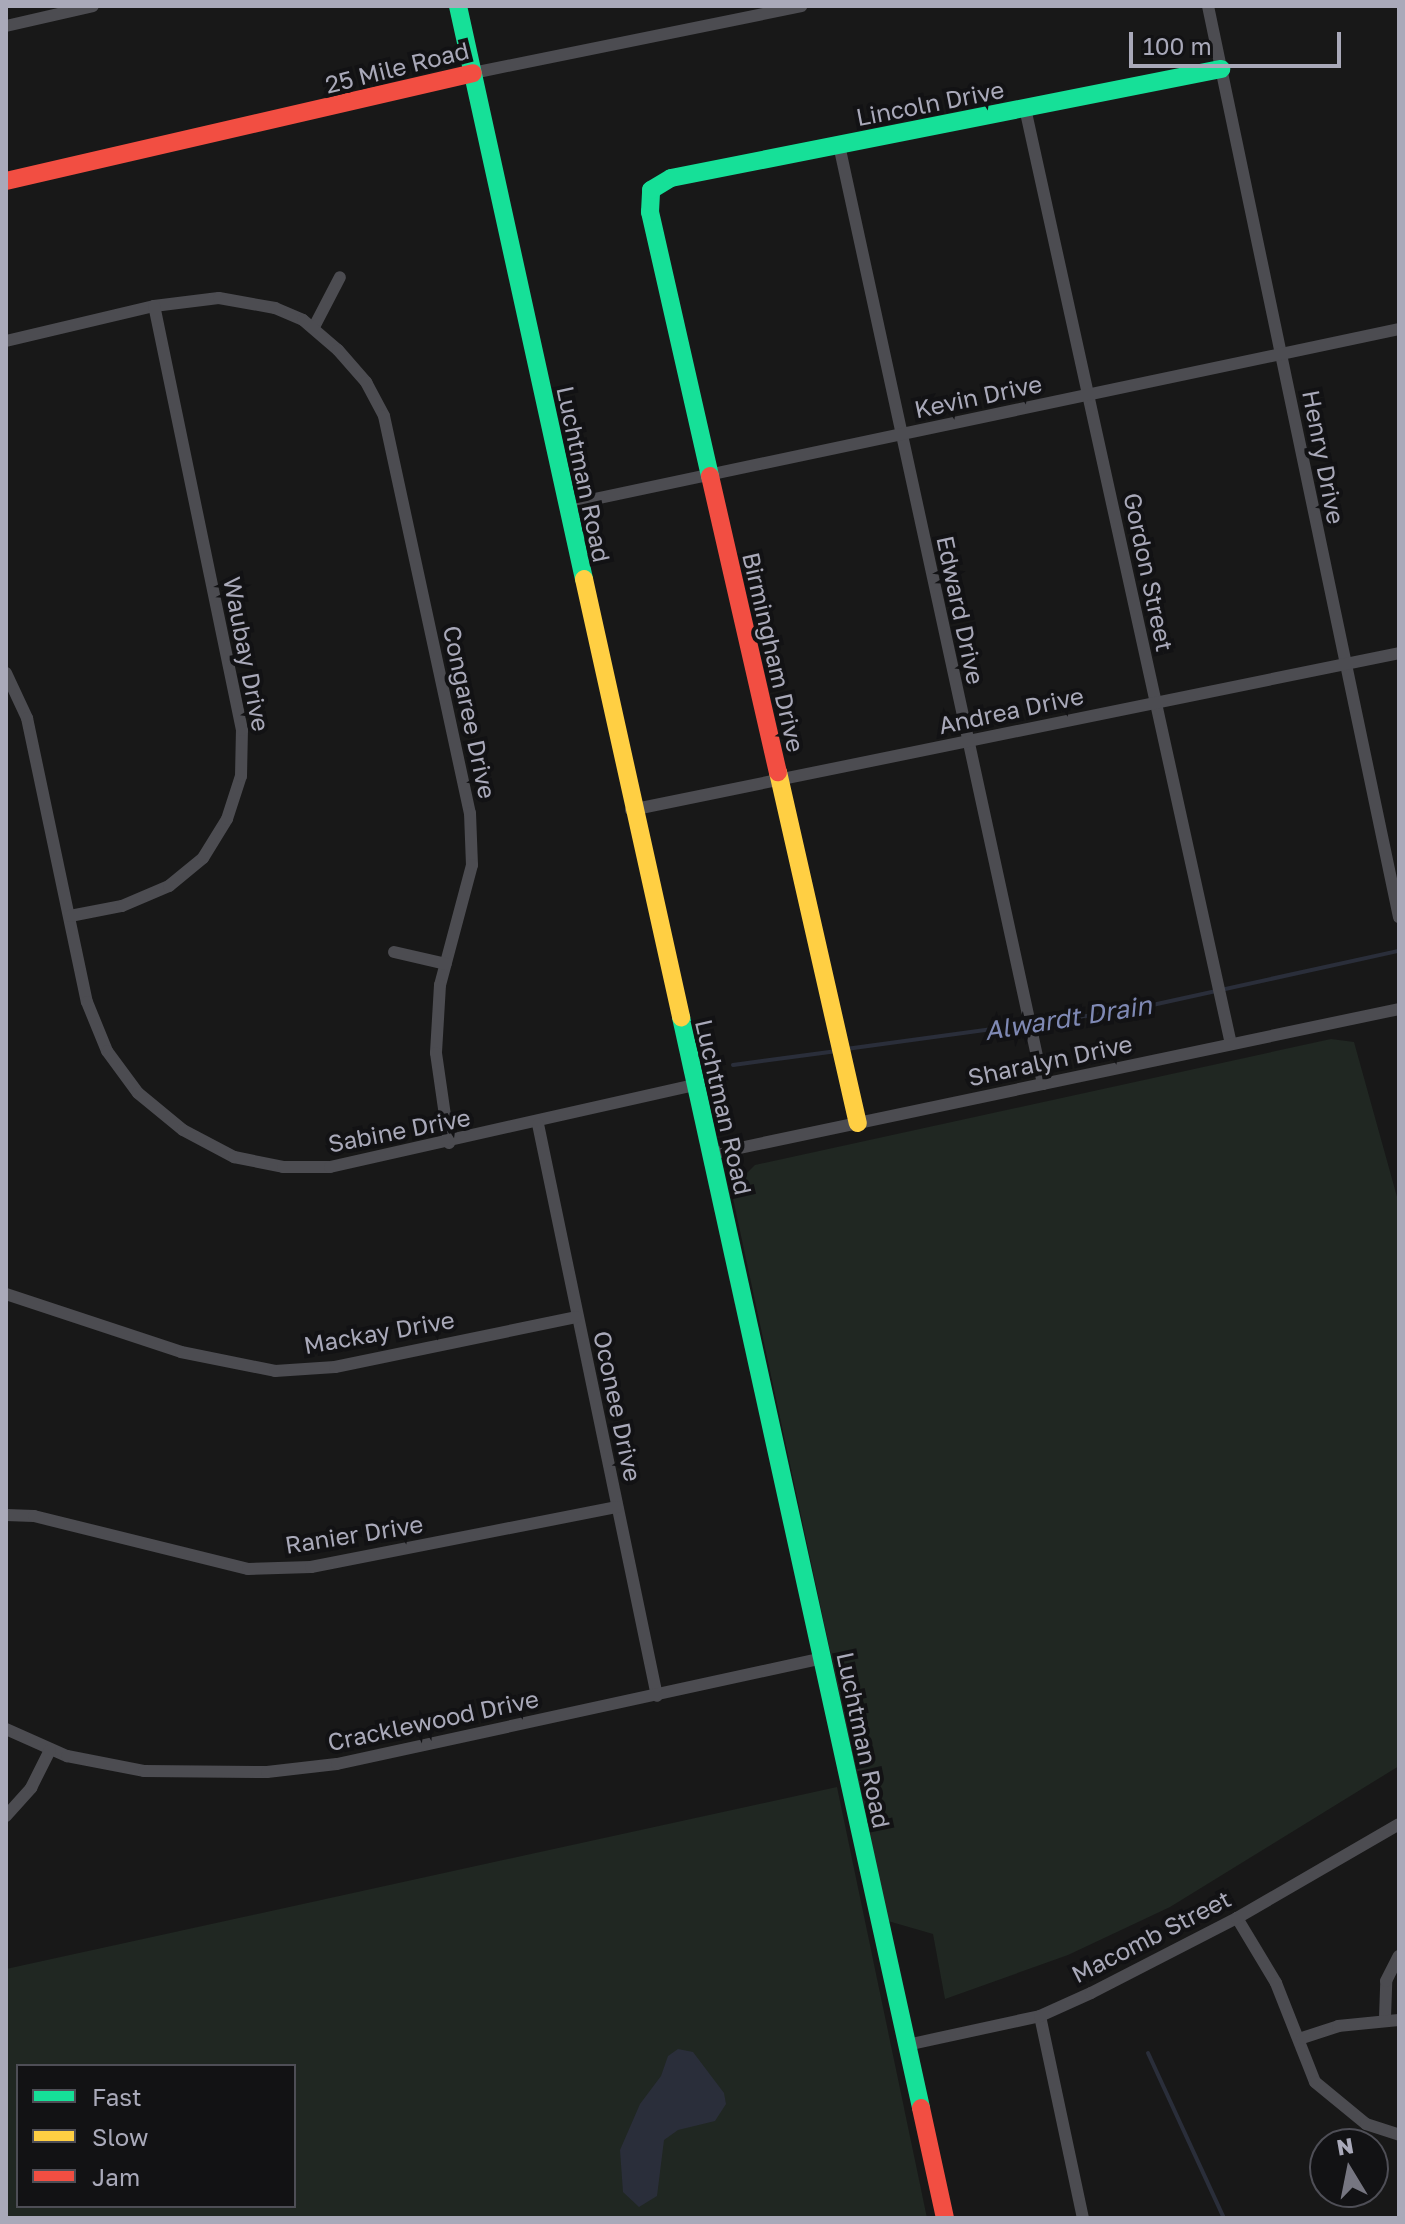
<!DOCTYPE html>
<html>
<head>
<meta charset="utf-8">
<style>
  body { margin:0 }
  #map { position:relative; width:1405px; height:2224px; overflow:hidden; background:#181818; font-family:"Golos Text",sans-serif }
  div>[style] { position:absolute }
  .green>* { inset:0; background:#202722 }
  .water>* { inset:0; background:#2a2e3a }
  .stream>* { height:4px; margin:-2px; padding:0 2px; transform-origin:2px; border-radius:2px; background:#2a2e3a }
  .street>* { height:12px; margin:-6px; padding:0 6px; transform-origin:6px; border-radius:6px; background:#4c4c51 }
  .fast>* { height:18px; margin:-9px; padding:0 9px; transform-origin:9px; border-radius:9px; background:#16e098 }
  .slow>* { height:18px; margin:-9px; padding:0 9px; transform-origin:9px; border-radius:9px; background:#ffcf43 }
  .jam>* { height:18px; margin:-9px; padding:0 9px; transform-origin:9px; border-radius:9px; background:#f24e42 }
  span { translate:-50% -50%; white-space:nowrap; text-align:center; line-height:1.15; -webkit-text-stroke:8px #121214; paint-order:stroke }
  .street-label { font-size:24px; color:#a9a9b9 }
  .water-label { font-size:26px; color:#7f89b4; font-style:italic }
  .frame { position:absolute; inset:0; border:8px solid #a9a9b9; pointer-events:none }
  .legend { position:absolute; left:16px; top:2064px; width:280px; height:144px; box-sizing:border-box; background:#121214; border:2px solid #4e4e56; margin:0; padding:10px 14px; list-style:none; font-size:24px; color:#a9a9b9 }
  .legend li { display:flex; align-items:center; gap:16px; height:40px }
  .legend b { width:40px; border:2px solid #4e4e56 }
  .north { position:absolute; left:1309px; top:2128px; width:80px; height:80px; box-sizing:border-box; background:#121214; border:2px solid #4e4e56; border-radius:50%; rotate:350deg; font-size:22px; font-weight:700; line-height:32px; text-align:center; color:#a9a9b9 }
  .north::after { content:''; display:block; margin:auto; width:28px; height:36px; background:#767681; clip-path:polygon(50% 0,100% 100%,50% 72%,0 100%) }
  .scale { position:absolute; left:1129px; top:32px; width:212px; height:36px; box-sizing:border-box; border:4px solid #a9a9b9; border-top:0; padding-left:10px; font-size:24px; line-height:28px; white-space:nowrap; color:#a9a9b9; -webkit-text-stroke:6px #121214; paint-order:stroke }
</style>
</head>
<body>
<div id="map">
  <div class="green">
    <div style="clip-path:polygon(1331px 1039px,1354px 1042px,1399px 1204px,1399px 1766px,1170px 1907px,1068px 1955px,945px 1999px,933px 1934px,888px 1921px,731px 1189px,755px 1165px)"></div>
    <div style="clip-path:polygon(evenodd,837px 1787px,927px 2218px,6px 2218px,6px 1969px,837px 1787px,18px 2066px,294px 2066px,294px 2206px,18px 2206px,18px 2066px)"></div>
  </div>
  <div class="water">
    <div style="clip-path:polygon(678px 2049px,693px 2052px,724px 2093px,726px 2104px,715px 2121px,678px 2130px,664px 2140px,657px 2196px,639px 2207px,623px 2192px,620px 2150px,640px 2104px,661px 2076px,668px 2056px)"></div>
  </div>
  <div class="stream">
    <div style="left:846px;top:1049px;width:282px;rotate:-7.8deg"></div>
    <div style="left:1125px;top:1011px;width:280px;rotate:-12.4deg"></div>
    <div style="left:733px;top:1065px;width:105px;rotate:-7.7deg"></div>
    <div style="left:1148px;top:2053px;width:182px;rotate:65.3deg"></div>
  </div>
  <div class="street">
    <div style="left:1208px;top:6px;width:931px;rotate:78.16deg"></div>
    <div style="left:6px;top:26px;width:89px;rotate:-12.9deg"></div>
    <div style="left:473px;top:73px;width:335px;rotate:-11.5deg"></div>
    <div style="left:1025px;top:108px;width:958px;rotate:77.59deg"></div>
    <div style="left:839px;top:145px;width:961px;rotate:77.74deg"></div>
    <div style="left:314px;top:327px;width:56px;rotate:-62.5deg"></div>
    <div style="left:6px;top:341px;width:152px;rotate:-13.3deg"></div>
    <div style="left:154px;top:306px;width:65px;rotate:-7deg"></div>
    <div style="left:219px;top:298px;width:57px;rotate:10.1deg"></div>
    <div style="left:275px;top:308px;width:30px;rotate:23deg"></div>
    <div style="left:303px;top:320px;width:46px;rotate:40.6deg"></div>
    <div style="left:338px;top:350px;width:43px;rotate:48.8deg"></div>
    <div style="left:366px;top:382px;width:38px;rotate:62deg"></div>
    <div style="left:384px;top:416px;width:406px;rotate:77.8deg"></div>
    <div style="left:470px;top:813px;width:52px;rotate:87.8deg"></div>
    <div style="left:472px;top:865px;width:124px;rotate:104.9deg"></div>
    <div style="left:440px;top:985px;width:68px;rotate:93.4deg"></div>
    <div style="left:436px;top:1053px;width:91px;rotate:81.8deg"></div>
    <div style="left:566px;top:505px;width:851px;rotate:-11.93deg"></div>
    <div style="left:6px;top:673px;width:50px;rotate:65deg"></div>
    <div style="left:27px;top:718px;width:290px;rotate:78.1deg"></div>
    <div style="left:87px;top:1002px;width:53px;rotate:67.8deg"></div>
    <div style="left:107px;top:1051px;width:52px;rotate:53.6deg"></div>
    <div style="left:138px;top:1093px;width:58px;rotate:39.4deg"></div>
    <div style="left:183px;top:1130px;width:58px;rotate:27.9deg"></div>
    <div style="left:234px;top:1157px;width:50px;rotate:11.5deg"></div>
    <div style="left:283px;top:1167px;width:47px"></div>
    <div style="left:330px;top:1167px;width:374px;rotate:-12.7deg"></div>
    <div style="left:631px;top:810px;width:784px;rotate:-11.55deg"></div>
    <div style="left:70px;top:916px;width:53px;rotate:-10.9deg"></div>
    <div style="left:122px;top:906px;width:51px;rotate:-23.1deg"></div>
    <div style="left:169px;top:886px;width:44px;rotate:-39.5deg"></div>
    <div style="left:203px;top:858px;width:46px;rotate:-58.4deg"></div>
    <div style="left:227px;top:819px;width:45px;rotate:-72deg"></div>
    <div style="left:241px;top:776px;width:46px;rotate:-88.8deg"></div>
    <div style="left:242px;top:730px;width:433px;rotate:-101.7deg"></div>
    <div style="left:394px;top:952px;width:53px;rotate:13deg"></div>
    <div style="left:538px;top:1124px;width:584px;rotate:78.25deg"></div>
    <div style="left:711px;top:1154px;width:703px;rotate:-11.9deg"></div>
    <div style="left:6px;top:1294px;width:184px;rotate:18.3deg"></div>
    <div style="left:181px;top:1352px;width:96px;rotate:11.4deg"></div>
    <div style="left:275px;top:1371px;width:60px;rotate:-3.8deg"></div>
    <div style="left:335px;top:1367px;width:246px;rotate:-11.7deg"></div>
    <div style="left:6px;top:1515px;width:28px;rotate:2deg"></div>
    <div style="left:34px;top:1516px;width:220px;rotate:13.9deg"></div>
    <div style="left:248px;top:1569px;width:63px;rotate:-1.8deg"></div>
    <div style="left:311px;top:1567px;width:312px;rotate:-11.1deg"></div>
    <div style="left:6px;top:1729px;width:67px;rotate:23.9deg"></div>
    <div style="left:67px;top:1756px;width:78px;rotate:11deg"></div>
    <div style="left:144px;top:1771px;width:123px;rotate:0.5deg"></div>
    <div style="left:267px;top:1772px;width:70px;rotate:-6.5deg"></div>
    <div style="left:337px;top:1764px;width:496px;rotate:-12.3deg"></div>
    <div style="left:6px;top:1816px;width:38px;rotate:-48deg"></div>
    <div style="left:31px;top:1788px;width:42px;rotate:-63.4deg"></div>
    <div style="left:1237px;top:1918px;width:76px;rotate:59deg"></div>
    <div style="left:1276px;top:1983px;width:106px;rotate:68.5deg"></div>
    <div style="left:1315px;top:2082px;width:66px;rotate:39.5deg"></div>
    <div style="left:1366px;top:2124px;width:35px;rotate:18deg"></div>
    <div style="left:1040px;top:2016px;width:207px;rotate:78deg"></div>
    <div style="left:1385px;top:2018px;width:37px;rotate:-88deg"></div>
    <div style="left:1386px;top:1981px;width:28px;rotate:-63deg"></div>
    <div style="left:1302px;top:2038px;width:38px;rotate:-18deg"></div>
    <div style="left:1338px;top:2026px;width:61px;rotate:-5.6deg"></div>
    <div style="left:907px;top:2045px;width:136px;rotate:-12.3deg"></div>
    <div style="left:1040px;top:2016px;width:56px;rotate:-24.3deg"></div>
    <div style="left:1091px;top:1993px;width:164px;rotate:-27.2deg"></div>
    <div style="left:1237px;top:1918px;width:187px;rotate:-30.1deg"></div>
  </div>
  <div class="fast">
    <div style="left:458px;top:6px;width:587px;rotate:77.6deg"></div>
    <div style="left:710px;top:476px;width:271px;rotate:-102.8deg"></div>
    <div style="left:650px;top:212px;width:22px;rotate:-87deg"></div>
    <div style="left:651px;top:190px;width:23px;rotate:-31deg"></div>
    <div style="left:671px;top:178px;width:561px;rotate:-11.21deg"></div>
    <div style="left:681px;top:1017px;width:1117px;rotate:77.59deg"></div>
  </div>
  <div class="slow">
    <div style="left:584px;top:579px;width:449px;rotate:77.5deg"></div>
    <div style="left:778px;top:772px;width:360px;rotate:77.2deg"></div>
  </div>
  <div class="jam">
    <div style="left:6px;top:181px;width:479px;rotate:-13deg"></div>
    <div style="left:710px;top:476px;width:304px;rotate:77.1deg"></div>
    <div style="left:921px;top:2108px;width:113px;rotate:77.7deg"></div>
  </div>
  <div class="street-label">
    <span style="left:397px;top:67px;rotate:-14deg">25 Mile Road</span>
    <span style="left:930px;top:103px;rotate:-11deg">Lincoln Drive</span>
    <span style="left:978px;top:396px;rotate:-12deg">Kevin Drive</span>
    <span style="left:1324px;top:457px;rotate:79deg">Henry Drive</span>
    <span style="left:584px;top:474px;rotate:78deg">Luchtman Road</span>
    <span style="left:1149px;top:572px;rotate:78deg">Gordon Street</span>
    <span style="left:961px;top:610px;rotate:78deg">Edward Drive</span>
    <span style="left:774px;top:652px;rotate:77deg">Birmingham Drive</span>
    <span style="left:247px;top:654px;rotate:79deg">Waubay Drive</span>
    <span style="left:1011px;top:710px;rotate:-12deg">Andrea Drive</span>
    <span style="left:470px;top:712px;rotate:78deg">Congaree Drive</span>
    <span style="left:1050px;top:1060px;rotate:-12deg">Sharalyn Drive</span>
    <span style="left:724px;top:1107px;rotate:77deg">Luchtman Road</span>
    <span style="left:399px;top:1130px;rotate:-11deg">Sabine Drive</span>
    <span style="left:379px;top:1332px;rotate:-10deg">Mackay Drive</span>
    <span style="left:618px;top:1406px;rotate:78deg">Oconee Drive</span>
    <span style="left:354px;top:1534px;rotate:-9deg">Ranier Drive</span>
    <span style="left:433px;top:1720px;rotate:-12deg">Cracklewood Drive</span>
    <span style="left:864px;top:1740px;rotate:78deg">Luchtman Road</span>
    <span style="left:1151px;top:1936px;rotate:-27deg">Macomb Street</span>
  </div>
  <div class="water-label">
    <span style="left:1068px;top:1018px;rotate:-9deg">Alwardt Drain</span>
  </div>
  <div class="frame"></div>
  <ul class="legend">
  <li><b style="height:10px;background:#16e098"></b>Fast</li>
  <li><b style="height:10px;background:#ffcf43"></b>Slow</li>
  <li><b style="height:10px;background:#f24e42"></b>Jam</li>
  </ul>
  <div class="north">N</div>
  <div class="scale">100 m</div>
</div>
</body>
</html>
